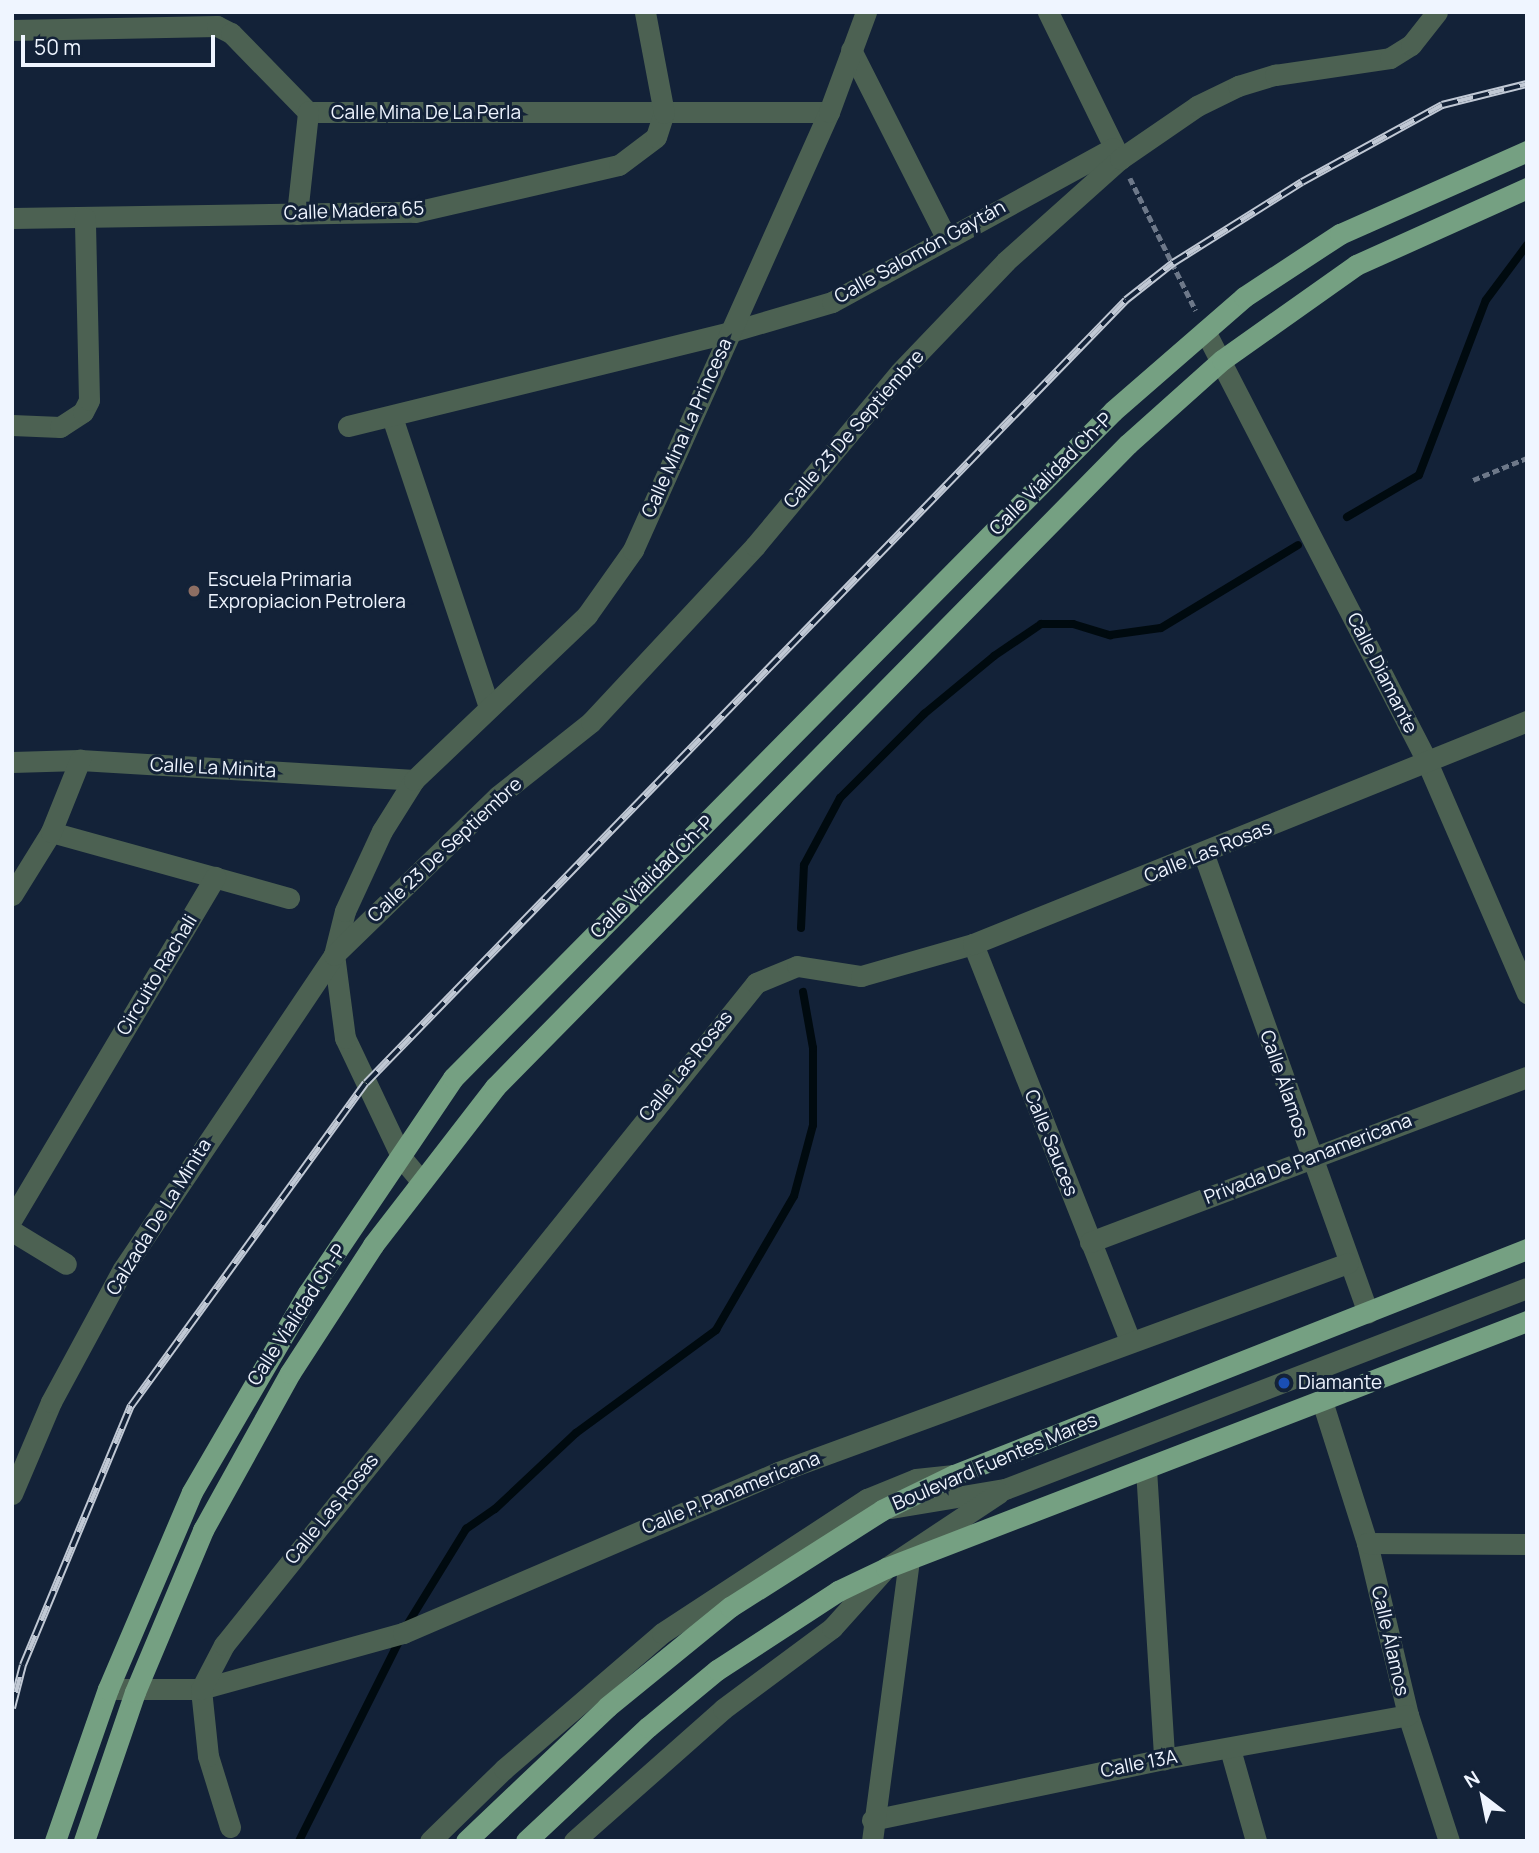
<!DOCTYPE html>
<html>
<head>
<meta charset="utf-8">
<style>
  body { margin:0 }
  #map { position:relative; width:1539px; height:1853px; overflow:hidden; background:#132238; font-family:Manrope,sans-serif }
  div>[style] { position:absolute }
  .stream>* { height:8px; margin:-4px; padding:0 4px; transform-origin:4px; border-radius:4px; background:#000a0f }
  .path>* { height:4.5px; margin-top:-2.25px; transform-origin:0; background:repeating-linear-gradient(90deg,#6d7889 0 7px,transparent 0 10.5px) }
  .minor>* { height:21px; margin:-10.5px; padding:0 10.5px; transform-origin:10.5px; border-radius:10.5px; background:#4c6152 }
  .major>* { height:21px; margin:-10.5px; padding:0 10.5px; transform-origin:10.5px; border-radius:10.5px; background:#75a082 }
  .rail>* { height:8px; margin-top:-4px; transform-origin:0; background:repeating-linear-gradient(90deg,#132238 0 16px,#c0c8d4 0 32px); box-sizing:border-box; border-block:2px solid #c0c8d4 }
  .dots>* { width:19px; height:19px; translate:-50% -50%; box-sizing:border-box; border:4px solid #132238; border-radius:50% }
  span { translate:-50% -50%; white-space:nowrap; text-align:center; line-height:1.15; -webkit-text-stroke:6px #132238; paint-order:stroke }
  .street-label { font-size:19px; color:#eff5ff }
  .poi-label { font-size:19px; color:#eff5ff }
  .left { translate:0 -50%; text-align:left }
  .frame { position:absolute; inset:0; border:14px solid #eff5ff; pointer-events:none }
  .north { position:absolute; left:1448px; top:1762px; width:70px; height:70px; -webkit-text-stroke:5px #132238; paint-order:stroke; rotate:328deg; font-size:19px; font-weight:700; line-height:28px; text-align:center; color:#eff5ff }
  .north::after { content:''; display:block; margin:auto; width:24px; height:32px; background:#eff5ff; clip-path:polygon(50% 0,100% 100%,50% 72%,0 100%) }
  .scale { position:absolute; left:21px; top:35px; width:194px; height:32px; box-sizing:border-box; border:4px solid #eff5ff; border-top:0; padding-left:9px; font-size:21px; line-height:24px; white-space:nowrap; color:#eff5ff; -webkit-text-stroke:5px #132238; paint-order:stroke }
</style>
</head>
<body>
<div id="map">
  <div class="stream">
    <div style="left:1347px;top:517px;width:83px;rotate:-30.3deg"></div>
    <div style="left:1419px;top:475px;width:187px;rotate:-69.1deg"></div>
    <div style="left:1486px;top:300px;width:69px;rotate:-53.3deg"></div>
    <div style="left:801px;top:928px;width:63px;rotate:-87.3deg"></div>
    <div style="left:804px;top:865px;width:76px;rotate:-61.8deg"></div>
    <div style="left:840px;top:798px;width:119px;rotate:-45deg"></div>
    <div style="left:924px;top:714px;width:91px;rotate:-39.6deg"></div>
    <div style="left:994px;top:656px;width:57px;rotate:-34.2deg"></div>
    <div style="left:1041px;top:624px;width:32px"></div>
    <div style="left:1073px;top:624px;width:39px;rotate:17deg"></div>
    <div style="left:1110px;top:635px;width:51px;rotate:-7.8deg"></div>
    <div style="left:1161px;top:628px;width:160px;rotate:-31.2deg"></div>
    <div style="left:407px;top:1625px;width:113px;rotate:-58.4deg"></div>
    <div style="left:466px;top:1529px;width:35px;rotate:-35deg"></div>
    <div style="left:495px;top:1509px;width:111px;rotate:-43.2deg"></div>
    <div style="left:576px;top:1433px;width:174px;rotate:-36.3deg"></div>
    <div style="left:716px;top:1330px;width:155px;rotate:-59.8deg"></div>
    <div style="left:794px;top:1196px;width:73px;rotate:-75deg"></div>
    <div style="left:813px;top:1125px;width:77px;rotate:-90deg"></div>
    <div style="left:813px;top:1048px;width:57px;rotate:-100.1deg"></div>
    <div style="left:299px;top:1841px;width:228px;rotate:-63.4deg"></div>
  </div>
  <div class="path">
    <div style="left:1130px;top:178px;width:148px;rotate:63.6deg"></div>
    <div style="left:1473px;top:480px;width:58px;rotate:-22.2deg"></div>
  </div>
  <div class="minor">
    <div style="left:1048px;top:12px;width:164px;rotate:63.9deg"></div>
    <div style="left:12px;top:30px;width:205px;rotate:-1.1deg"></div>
    <div style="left:217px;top:26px;width:16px;rotate:27deg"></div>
    <div style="left:231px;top:33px;width:110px;rotate:45.7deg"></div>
    <div style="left:308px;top:112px;width:521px"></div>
    <div style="left:851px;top:50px;width:210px;rotate:63.1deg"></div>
    <div style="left:297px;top:214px;width:103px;rotate:-83.8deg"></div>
    <div style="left:12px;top:218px;width:403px;rotate:-0.9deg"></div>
    <div style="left:415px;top:212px;width:209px;rotate:-13deg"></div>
    <div style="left:619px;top:165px;width:46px;rotate:-37.1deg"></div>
    <div style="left:656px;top:137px;width:25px;rotate:-72deg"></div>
    <div style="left:664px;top:113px;width:103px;rotate:-100.7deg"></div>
    <div style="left:1205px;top:331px;width:485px;rotate:62.7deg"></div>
    <div style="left:1427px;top:762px;width:252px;rotate:66.6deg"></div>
    <div style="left:392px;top:417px;width:303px;rotate:71.5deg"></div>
    <div style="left:12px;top:425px;width:48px;rotate:2.4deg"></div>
    <div style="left:60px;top:427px;width:27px;rotate:-33deg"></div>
    <div style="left:83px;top:412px;width:13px;rotate:-63deg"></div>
    <div style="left:89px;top:400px;width:182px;rotate:-91.3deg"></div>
    <div style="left:348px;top:426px;width:393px;rotate:-13.8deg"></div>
    <div style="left:730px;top:332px;width:106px;rotate:-16.4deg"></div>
    <div style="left:832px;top:302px;width:320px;rotate:-28.7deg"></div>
    <div style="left:12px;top:762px;width:68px;rotate:-1.7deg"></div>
    <div style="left:80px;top:760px;width:335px;rotate:3.4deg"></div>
    <div style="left:51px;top:832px;width:247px;rotate:15.5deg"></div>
    <div style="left:1204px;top:855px;width:486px;rotate:70.3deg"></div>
    <div style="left:12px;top:895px;width:74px;rotate:-58.2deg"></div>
    <div style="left:51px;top:832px;width:78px;rotate:-68.1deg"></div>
    <div style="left:973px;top:944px;width:427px;rotate:68.4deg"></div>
    <div style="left:421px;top:1181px;width:30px;rotate:-130deg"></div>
    <div style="left:402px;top:1158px;width:133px;rotate:-115.4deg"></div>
    <div style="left:345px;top:1038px;width:84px;rotate:-97.5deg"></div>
    <div style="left:334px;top:955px;width:45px;rotate:-76deg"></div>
    <div style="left:345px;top:911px;width:88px;rotate:-65.2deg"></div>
    <div style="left:382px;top:831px;width:60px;rotate:-57.9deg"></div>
    <div style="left:414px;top:780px;width:239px;rotate:-43.6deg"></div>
    <div style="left:587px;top:615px;width:80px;rotate:-54.7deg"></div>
    <div style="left:633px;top:550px;width:480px;rotate:-65.9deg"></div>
    <div style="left:829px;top:112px;width:107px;rotate:-69.7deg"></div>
    <div style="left:12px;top:1219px;width:398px;rotate:-59.3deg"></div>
    <div style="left:12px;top:1231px;width:63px;rotate:31.4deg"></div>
    <div style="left:1090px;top:1242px;width:467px;rotate:-20.7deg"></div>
    <div style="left:1322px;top:1401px;width:149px;rotate:72.4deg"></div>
    <div style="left:1367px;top:1543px;width:177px;rotate:76.6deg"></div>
    <div style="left:1408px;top:1715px;width:133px;rotate:72deg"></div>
    <div style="left:1146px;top:1469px;width:291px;rotate:86.4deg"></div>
    <div style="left:12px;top:1494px;width:100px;rotate:-67deg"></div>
    <div style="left:51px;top:1402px;width:151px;rotate:-61.6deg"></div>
    <div style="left:123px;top:1269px;width:378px;rotate:-56.1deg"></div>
    <div style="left:334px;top:955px;width:228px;rotate:-44.1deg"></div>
    <div style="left:498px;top:796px;width:119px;rotate:-38.5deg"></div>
    <div style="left:591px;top:722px;width:241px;rotate:-47deg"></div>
    <div style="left:755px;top:546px;width:226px;rotate:-50.2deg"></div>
    <div style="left:900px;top:372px;width:153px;rotate:-46.3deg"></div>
    <div style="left:1006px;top:261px;width:153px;rotate:-41.8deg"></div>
    <div style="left:1120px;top:159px;width:93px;rotate:-34.5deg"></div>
    <div style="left:1197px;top:106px;width:46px;rotate:-26deg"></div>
    <div style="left:1238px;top:86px;width:39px;rotate:-17deg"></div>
    <div style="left:1275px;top:75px;width:116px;rotate:-8.4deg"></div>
    <div style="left:1390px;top:58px;width:25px;rotate:-32deg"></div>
    <div style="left:1411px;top:45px;width:42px;rotate:-51.8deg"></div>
    <div style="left:891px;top:1508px;width:116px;rotate:-9.5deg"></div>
    <div style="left:1005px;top:1489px;width:559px;rotate:-21.06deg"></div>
    <div style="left:1367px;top:1543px;width:160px;rotate:0.4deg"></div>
    <div style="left:108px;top:1689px;width:93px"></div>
    <div style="left:201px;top:1689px;width:210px;rotate:-15.5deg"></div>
    <div style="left:403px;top:1633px;width:408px;rotate:-23.2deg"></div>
    <div style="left:778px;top:1472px;width:607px;rotate:-20.14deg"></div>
    <div style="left:1230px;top:1749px;width:96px;rotate:74.2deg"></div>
    <div style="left:872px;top:1820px;width:298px;rotate:-11.8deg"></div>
    <div style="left:1164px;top:1759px;width:248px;rotate:-10.2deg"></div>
    <div style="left:230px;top:1827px;width:74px;rotate:-107.2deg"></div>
    <div style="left:208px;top:1756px;width:67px;rotate:-96deg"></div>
    <div style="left:201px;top:1689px;width:50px;rotate:-62.4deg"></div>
    <div style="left:224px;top:1645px;width:849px;rotate:-51.21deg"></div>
    <div style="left:756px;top:983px;width:44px;rotate:-22.5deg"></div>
    <div style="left:797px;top:966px;width:65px;rotate:8.9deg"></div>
    <div style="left:861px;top:976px;width:116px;rotate:-15.9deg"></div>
    <div style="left:973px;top:944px;width:597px;rotate:-21.93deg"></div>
    <div style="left:430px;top:1841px;width:103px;rotate:-44.2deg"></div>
    <div style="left:504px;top:1769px;width:208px;rotate:-40.7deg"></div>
    <div style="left:662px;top:1633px;width:245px;rotate:-33.2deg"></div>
    <div style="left:867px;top:1499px;width:53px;rotate:-22.2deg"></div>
    <div style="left:916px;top:1479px;width:38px;rotate:-6deg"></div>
    <div style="left:574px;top:1841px;width:199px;rotate:-41.5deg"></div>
    <div style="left:723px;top:1709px;width:136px;rotate:-36.6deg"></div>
    <div style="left:832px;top:1628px;width:81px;rotate:-48deg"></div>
    <div style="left:886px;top:1568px;width:136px;rotate:-33.6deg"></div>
    <div style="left:872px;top:1841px;width:284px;rotate:-82.5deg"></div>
  </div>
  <div class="major">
    <div style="left:55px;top:1841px;width:161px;rotate:-70.8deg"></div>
    <div style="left:108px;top:1689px;width:214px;rotate:-66.9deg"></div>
    <div style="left:192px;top:1492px;width:230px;rotate:-59.8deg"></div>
    <div style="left:308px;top:1293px;width:259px;rotate:-56deg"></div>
    <div style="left:453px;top:1078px;width:938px;rotate:-45.3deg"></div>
    <div style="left:1113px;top:411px;width:174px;rotate:-41deg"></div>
    <div style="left:1244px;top:297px;width:115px;rotate:-33.3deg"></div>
    <div style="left:1340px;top:234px;width:205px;rotate:-23.9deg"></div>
    <div style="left:84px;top:1841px;width:157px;rotate:-71.1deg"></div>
    <div style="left:135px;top:1692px;width:176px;rotate:-67.2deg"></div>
    <div style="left:203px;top:1530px;width:179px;rotate:-61deg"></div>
    <div style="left:290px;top:1373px;width:153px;rotate:-57deg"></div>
    <div style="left:373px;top:1245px;width:200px;rotate:-52.3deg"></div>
    <div style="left:495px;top:1087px;width:902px;rotate:-45.45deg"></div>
    <div style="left:1128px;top:444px;width:126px;rotate:-41.8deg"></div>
    <div style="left:1222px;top:360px;width:164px;rotate:-35.3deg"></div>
    <div style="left:1356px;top:265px;width:188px;rotate:-24.2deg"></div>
    <div style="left:466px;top:1841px;width:195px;rotate:-43.5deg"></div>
    <div style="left:607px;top:1707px;width:159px;rotate:-39.1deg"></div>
    <div style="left:730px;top:1607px;width:180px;rotate:-32.5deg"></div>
    <div style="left:882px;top:1510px;width:80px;rotate:-25.9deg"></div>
    <div style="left:954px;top:1475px;width:616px;rotate:-21.53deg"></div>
    <div style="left:526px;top:1841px;width:167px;rotate:-43.1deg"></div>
    <div style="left:648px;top:1727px;width:89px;rotate:-39.6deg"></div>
    <div style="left:717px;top:1670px;width:145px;rotate:-33.1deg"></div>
    <div style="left:838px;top:1591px;width:53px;rotate:-25.6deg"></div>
    <div style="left:886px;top:1568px;width:687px;rotate:-21.07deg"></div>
  </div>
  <div class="rail">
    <div style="left:12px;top:1708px;width:44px;rotate:-75.7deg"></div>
    <div style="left:23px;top:1665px;width:281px;rotate:-67.4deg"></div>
    <div style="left:131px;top:1406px;width:399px;rotate:-54deg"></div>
    <div style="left:366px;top:1083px;width:1091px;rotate:-45.85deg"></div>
    <div style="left:1126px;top:300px;width:60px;rotate:-38.2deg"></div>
    <div style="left:1173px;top:263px;width:152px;rotate:-32.1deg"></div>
    <div style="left:1302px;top:182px;width:160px;rotate:-28.8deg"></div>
    <div style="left:1442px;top:105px;width:88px;rotate:-13.9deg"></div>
  </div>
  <div class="dots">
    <div style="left:194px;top:591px;background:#8d6e63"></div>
    <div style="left:1284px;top:1383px;background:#1a4fb4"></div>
  </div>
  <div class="street-label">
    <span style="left:426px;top:113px">Calle Mina De La Perla</span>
    <span style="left:354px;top:211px;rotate:-2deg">Calle Madera 65</span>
    <span style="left:920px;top:252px;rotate:-29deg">Calle Salomón Gaytán</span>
    <span style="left:687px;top:428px;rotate:-66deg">Calle Mina La Princesa</span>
    <span style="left:854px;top:429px;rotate:-49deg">Calle 23 De Septiembre</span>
    <span style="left:1051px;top:474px;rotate:-45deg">Calle Vialidad Ch-P</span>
    <span style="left:1382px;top:673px;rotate:63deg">Calle Diamante</span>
    <span style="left:213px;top:768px;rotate:3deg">Calle La Minita</span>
    <span style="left:445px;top:850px;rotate:-43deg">Calle 23 De Septiembre</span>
    <span style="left:1208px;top:852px;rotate:-22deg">Calle Las Rosas</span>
    <span style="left:652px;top:877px;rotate:-45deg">Calle Vialidad Ch-P</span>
    <span style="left:157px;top:975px;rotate:-59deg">Circuito Rachali</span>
    <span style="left:686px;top:1066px;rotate:-51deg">Calle Las Rosas</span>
    <span style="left:1284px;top:1084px;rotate:71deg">Calle Álamos</span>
    <span style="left:1051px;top:1143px;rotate:68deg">Calle Sauces</span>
    <span style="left:1308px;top:1159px;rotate:-21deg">Privada De Panamericana</span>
    <span style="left:159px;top:1217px;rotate:-58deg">Calzada De La Minita</span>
    <span style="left:297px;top:1315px;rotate:-57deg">Calle Vialidad Ch-P</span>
    <span style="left:995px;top:1462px;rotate:-23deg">Boulevard Fuentes Mares</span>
    <span style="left:731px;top:1493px;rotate:-22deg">Calle P. Panamericana</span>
    <span style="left:332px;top:1509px;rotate:-51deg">Calle Las Rosas</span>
    <span style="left:1390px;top:1641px;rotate:77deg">Calle Álamos</span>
    <span style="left:1139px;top:1764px;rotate:-11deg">Calle 13A</span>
  </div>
  <div class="poi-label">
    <span class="left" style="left:208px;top:591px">Escuela Primaria<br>Expropiacion Petrolera</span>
    <span class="left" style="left:1298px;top:1383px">Diamante</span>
  </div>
  <div class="frame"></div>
  <div class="north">N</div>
  <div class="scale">50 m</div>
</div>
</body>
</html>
